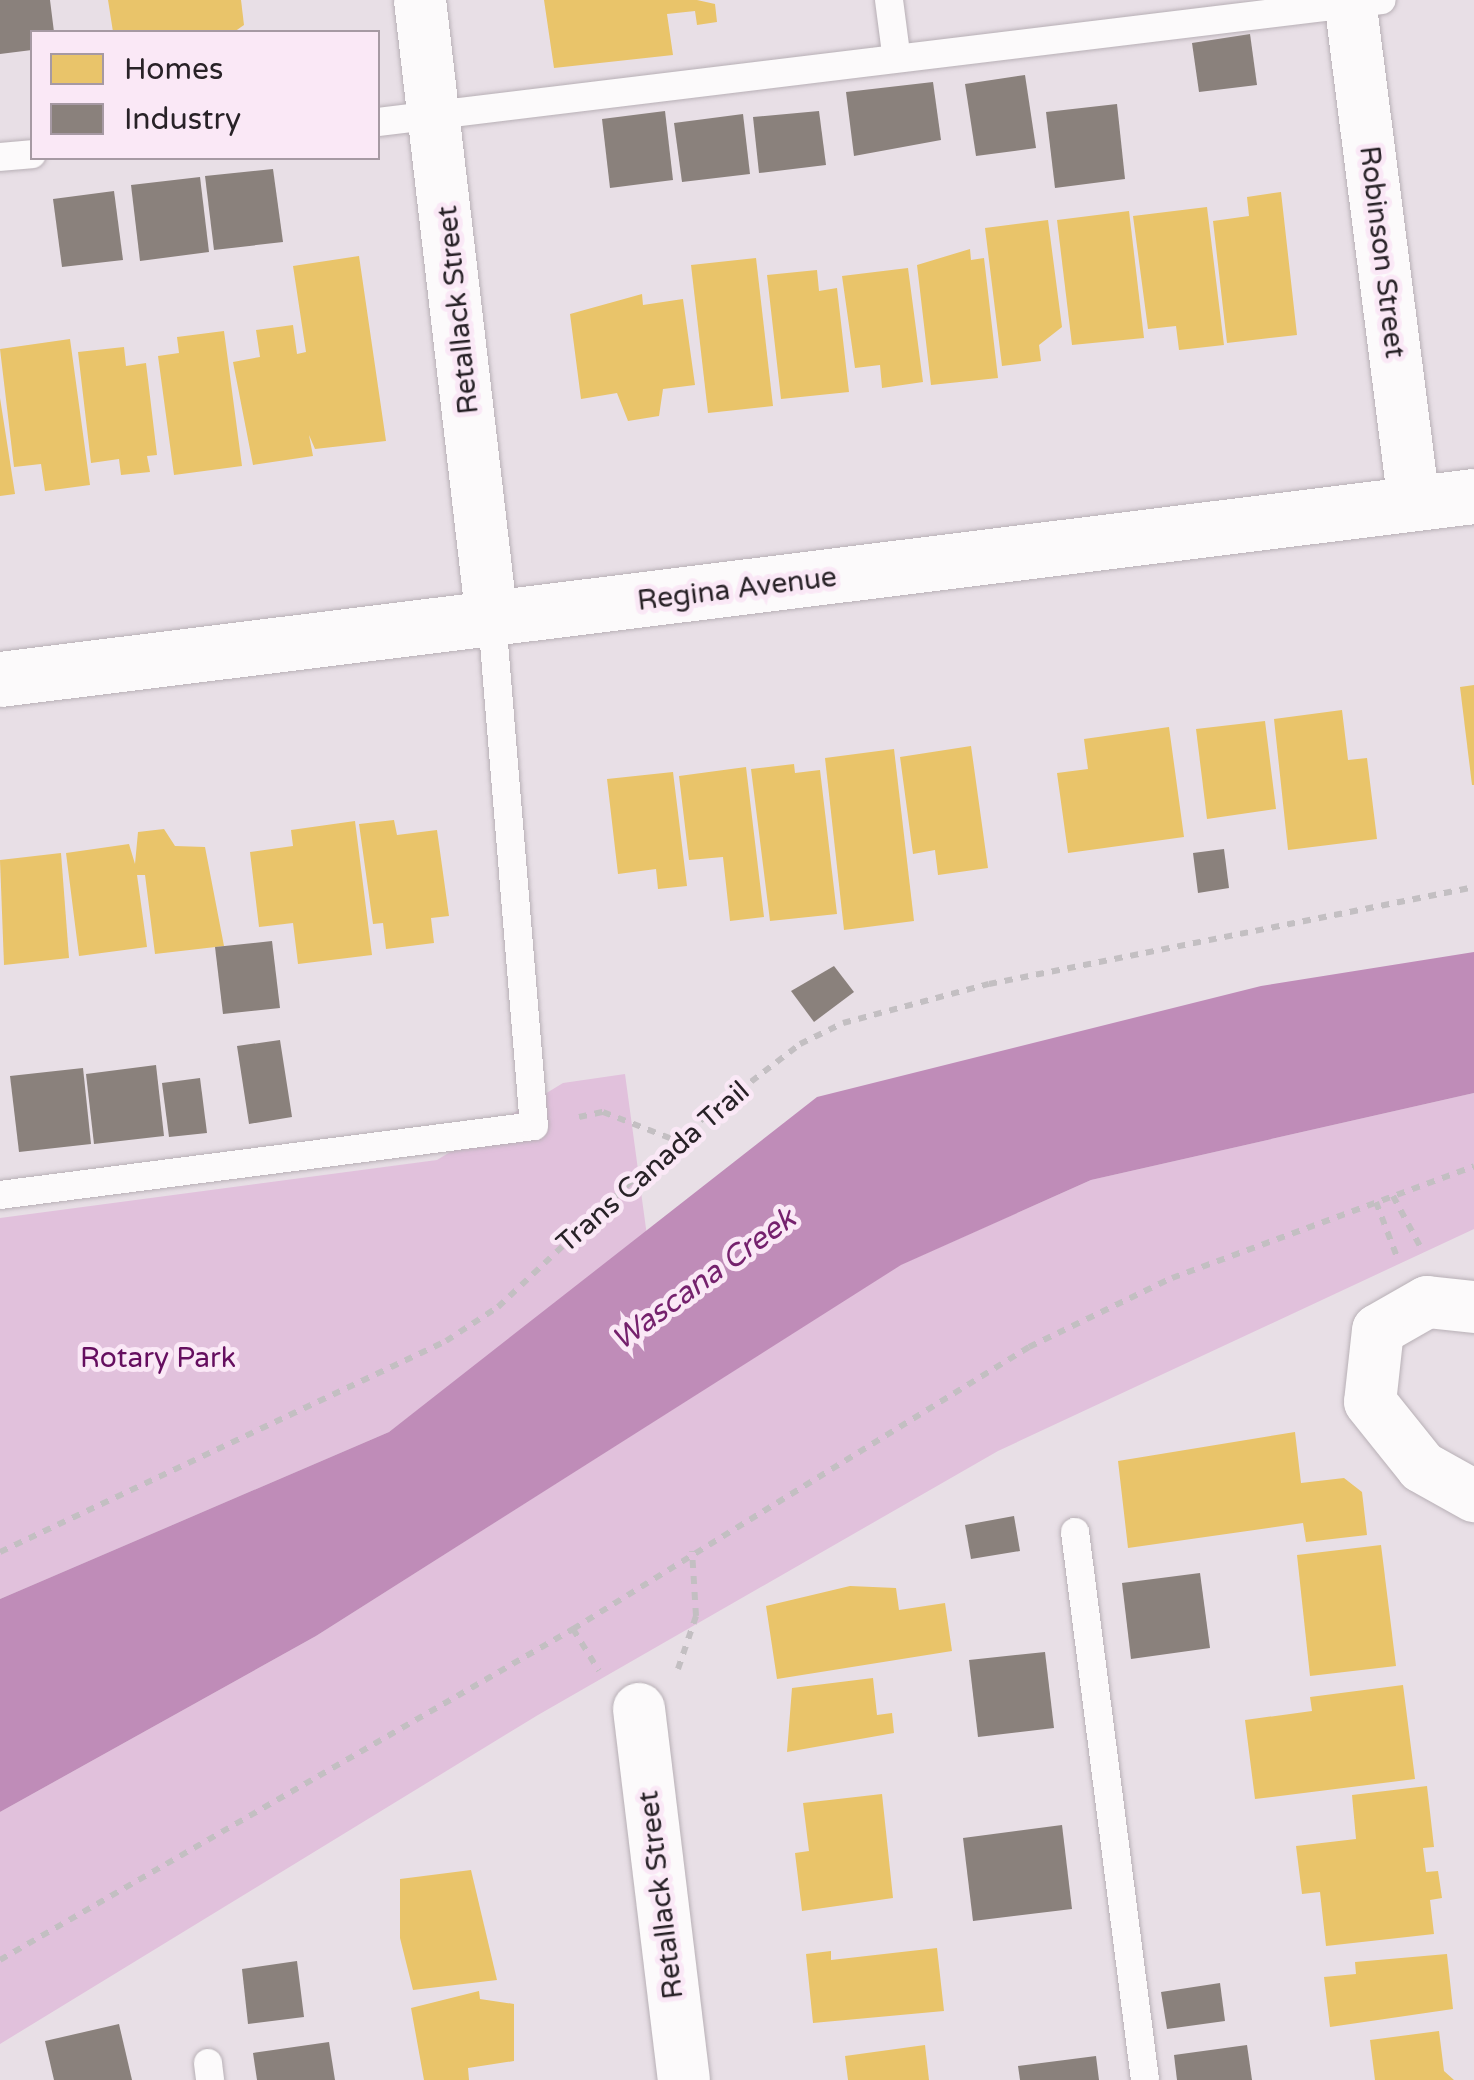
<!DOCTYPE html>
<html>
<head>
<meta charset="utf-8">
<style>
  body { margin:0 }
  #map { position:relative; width:1474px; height:2080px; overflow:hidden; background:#e8dfe6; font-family:"Varela Round",sans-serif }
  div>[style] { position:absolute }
  .green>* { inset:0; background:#e1c1dc }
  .water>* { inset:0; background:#bf8cb8 }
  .homes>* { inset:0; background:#e9c46a }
  .industry>* { inset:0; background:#8a817c }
  .path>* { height:6px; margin-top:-3px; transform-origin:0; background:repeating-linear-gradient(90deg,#c3bfc2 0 8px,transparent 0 16px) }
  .roads { filter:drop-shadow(0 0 2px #b8b0b6) drop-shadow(0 0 2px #b8b0b6) }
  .service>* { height:28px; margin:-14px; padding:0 14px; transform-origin:14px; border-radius:14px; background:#fcfafb }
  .minor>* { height:52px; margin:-26px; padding:0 26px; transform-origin:26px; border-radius:26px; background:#fcfafb }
  .tertiary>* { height:55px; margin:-27.5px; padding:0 27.5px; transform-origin:27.5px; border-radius:27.5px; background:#fcfafb }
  span { translate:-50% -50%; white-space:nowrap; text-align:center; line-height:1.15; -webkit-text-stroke:10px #fae8f6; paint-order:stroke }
  .street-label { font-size:28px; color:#282227 }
  .park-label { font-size:28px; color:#650e5f }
  .water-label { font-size:30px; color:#75216d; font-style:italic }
  .legend { position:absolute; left:30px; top:30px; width:350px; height:130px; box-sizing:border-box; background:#fae8f6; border:2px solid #a699a3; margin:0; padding:12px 18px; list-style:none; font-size:30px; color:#282227 }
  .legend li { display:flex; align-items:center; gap:20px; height:50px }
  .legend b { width:50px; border:2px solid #a699a3 }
</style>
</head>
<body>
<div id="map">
  <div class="green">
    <div style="clip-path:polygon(625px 1074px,647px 1236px,389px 1432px,0 1599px,0 1218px,437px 1160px,563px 1083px)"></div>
    <div style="clip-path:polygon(1474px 1093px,1474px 1229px,998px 1451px,538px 1715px,0 2044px,0 1812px,316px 1636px,900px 1265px,1091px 1180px)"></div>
  </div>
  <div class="water">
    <div style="clip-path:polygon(1474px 952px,1474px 1093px,1091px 1180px,901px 1265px,316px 1636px,0 1812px,0 1599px,389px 1432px,817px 1097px,1261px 986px)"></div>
  </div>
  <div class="homes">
    <div style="clip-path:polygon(108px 0,241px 0,244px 25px,234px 32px,113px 32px)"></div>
    <div style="clip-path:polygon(544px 0,697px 0,715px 4px,717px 22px,697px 25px,695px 11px,667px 14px,673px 55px,554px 68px)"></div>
    <div style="clip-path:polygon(1281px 192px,1297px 335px,1227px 343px,1213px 221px,1249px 216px,1247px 197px)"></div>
    <div style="clip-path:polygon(1207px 207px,1224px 345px,1179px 350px,1176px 326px,1148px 329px,1133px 216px)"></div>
    <div style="clip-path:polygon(1129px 211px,1144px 338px,1072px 345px,1057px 220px)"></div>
    <div style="clip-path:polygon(1048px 220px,1062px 327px,1039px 345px,1041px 361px,1002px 366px,985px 228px)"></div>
    <div style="clip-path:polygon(970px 249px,971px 260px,984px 258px,998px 378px,931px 385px,917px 265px)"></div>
    <div style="clip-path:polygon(359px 256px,386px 441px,315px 449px,309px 435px,313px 456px,253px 465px,233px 362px,260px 357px,256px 330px,293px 325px,297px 354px,306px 352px,293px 266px)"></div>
    <div style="clip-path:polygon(756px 258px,773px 406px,708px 413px,691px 265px)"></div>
    <div style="clip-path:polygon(908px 268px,923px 382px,882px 388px,880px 365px,855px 368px,842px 276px)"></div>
    <div style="clip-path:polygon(817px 270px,819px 291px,837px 288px,849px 392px,781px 399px,767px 275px)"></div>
    <div style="clip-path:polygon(642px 294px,643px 305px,683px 299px,695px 385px,663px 389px,659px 416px,628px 421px,617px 393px,581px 399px,570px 314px)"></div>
    <div style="clip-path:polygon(224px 331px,242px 466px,174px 475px,158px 356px,179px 353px,177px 337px)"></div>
    <div style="clip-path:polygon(70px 339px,90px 485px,45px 491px,41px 464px,14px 467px,0 349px)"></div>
    <div style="clip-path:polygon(124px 347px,126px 366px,146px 363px,157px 455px,147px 456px,150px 472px,121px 475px,119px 459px,91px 463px,78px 352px)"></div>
    <div style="clip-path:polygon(0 398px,15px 494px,0 496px)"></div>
    <div style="clip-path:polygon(1474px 685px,1474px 785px,1472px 785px,1460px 687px)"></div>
    <div style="clip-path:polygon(1342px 710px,1348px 760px,1367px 758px,1377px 839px,1288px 850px,1274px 719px)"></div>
    <div style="clip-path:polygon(1265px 721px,1276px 809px,1207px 819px,1196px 729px)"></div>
    <div style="clip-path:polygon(1169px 727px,1184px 837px,1068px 853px,1057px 773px,1088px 769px,1084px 739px)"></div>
    <div style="clip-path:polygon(971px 746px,988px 868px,938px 875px,935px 850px,913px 854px,900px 757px)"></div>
    <div style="clip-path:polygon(894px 749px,914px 921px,844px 930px,825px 758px)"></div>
    <div style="clip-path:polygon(794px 764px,795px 773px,820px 770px,837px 914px,770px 921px,751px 769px)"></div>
    <div style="clip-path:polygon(746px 767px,764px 917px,730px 921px,723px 857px,689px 860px,679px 776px)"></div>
    <div style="clip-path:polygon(673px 772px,687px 886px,658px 889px,656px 869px,618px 874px,607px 779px)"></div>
    <div style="clip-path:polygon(394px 820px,397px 835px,437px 830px,449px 916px,431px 918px,434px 943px,386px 949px,383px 923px,373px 924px,359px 824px)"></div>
    <div style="clip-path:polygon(355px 821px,372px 955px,298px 964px,293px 923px,259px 927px,250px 852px,293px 846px,291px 830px)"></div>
    <div style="clip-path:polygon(164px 829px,175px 846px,205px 847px,224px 946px,155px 954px,145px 875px,137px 875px,147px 947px,79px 956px,66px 853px,129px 844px,135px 864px,138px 832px)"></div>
    <div style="clip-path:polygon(61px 853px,69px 958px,4px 965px,0 860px)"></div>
    <div style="clip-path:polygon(1295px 1432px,1301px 1483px,1344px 1478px,1362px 1492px,1367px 1535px,1306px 1542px,1303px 1523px,1128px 1548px,1118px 1461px)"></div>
    <div style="clip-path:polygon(1381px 1545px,1396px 1666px,1310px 1676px,1297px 1555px)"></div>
    <div style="clip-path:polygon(850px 1586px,896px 1588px,899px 1610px,945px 1603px,952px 1651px,777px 1679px,766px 1606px)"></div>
    <div style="clip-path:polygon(873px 1678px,877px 1715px,892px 1713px,894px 1733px,787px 1752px,792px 1688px)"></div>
    <div style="clip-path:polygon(1403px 1685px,1415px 1779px,1255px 1799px,1245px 1720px,1312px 1711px,1310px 1697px)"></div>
    <div style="clip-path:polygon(1427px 1786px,1434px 1847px,1423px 1848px,1426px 1872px,1438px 1871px,1442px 1898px,1430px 1900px,1434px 1934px,1326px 1946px,1320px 1892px,1302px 1894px,1296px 1846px,1356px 1839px,1352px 1795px)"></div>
    <div style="clip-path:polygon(882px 1794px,893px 1898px,802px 1911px,795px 1853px,809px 1851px,803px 1803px)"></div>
    <div style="clip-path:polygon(471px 1870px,497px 1980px,413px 1990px,400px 1938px,400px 1879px)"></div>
    <div style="clip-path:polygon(937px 1948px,944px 2011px,813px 2023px,806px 1954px,831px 1951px,831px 1960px)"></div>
    <div style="clip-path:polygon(1447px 1954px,1453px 2009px,1330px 2027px,1324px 1977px,1356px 1974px,1355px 1962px)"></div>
    <div style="clip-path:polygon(479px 1991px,480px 1999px,514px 2004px,514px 2061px,468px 2068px,469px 2080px,424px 2080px,411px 2008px)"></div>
    <div style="clip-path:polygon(1439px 2031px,1444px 2071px,1454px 2080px,1375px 2080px,1370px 2040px)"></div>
    <div style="clip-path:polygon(925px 2045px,929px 2080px,848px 2080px,845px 2056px)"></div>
  </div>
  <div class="industry">
    <div style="clip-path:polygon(0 0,50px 0,54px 32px,32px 32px,32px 50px,0 54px)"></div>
    <div style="clip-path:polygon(1250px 34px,1257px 85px,1199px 92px,1192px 43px)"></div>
    <div style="clip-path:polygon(1025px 75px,1036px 148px,976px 156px,965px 84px)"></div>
    <div style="clip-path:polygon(933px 82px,941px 140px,854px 156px,846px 92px)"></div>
    <div style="clip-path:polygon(1117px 104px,1125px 179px,1055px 188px,1046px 112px)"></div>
    <div style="clip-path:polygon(665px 111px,673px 180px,610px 188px,602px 119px)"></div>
    <div style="clip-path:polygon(819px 111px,826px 165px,759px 173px,753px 117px)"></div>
    <div style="clip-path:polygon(743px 114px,750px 174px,682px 182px,674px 123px)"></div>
    <div style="clip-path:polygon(273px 169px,283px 242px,214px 250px,205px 176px)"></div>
    <div style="clip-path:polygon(200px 177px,209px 252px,140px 261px,131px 185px)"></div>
    <div style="clip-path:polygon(114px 191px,123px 260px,62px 267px,53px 199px)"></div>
    <div style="clip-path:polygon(1224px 849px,1229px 888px,1198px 893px,1193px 853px)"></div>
    <div style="clip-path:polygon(272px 941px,280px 1008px,223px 1014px,215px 947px)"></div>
    <div style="clip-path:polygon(834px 966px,854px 992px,814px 1022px,791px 991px)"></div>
    <div style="clip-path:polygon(280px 1040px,292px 1117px,249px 1124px,237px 1046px)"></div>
    <div style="clip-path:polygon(156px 1065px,164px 1136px,94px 1144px,86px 1074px)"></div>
    <div style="clip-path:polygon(83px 1068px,91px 1144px,19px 1152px,10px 1076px)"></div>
    <div style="clip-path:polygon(200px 1078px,207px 1133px,169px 1137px,162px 1083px)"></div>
    <div style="clip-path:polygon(1014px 1516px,1020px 1551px,971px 1559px,965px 1525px)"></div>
    <div style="clip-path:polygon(1200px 1573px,1210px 1648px,1131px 1659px,1122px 1583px)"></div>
    <div style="clip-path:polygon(1045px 1652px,1054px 1728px,978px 1737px,969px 1660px)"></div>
    <div style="clip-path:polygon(1062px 1825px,1072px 1909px,973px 1921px,963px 1838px)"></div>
    <div style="clip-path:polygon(297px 1961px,304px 2017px,248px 2024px,242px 1969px)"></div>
    <div style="clip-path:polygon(1220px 1983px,1225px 2021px,1167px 2029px,1161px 1992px)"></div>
    <div style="clip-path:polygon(119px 2024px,132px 2080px,54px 2080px,45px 2041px)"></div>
    <div style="clip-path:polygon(329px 2042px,335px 2080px,257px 2080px,253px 2053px)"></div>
    <div style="clip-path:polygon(1247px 2045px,1252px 2080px,1177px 2080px,1174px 2055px)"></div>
    <div style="clip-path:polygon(1096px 2056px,1099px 2080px,1020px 2080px,1018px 2066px)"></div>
  </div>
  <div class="path">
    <div style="left:579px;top:1117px;width:25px;rotate:-12deg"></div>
    <div style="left:603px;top:1112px;width:77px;rotate:21.3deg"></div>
    <div style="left:1393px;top:1196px;width:59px;rotate:61.7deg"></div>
    <div style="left:1376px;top:1202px;width:59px;rotate:69.1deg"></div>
    <div style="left:0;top:1552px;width:493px;rotate:-25.3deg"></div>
    <div style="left:446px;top:1341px;width:62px;rotate:-33.2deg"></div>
    <div style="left:498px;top:1307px;width:243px;rotate:-43.3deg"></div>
    <div style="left:675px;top:1140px;width:158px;rotate:-37.5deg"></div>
    <div style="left:800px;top:1044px;width:48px;rotate:-26deg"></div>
    <div style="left:843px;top:1023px;width:151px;rotate:-15deg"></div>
    <div style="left:989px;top:984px;width:495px;rotate:-11.3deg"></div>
    <div style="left:573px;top:1629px;width:49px;rotate:58.2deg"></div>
    <div style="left:678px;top:1669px;width:56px;rotate:-71.2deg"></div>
    <div style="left:696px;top:1616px;width:65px;rotate:-93.5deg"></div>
    <div style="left:0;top:1960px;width:662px;rotate:-30.01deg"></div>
    <div style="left:573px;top:1629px;width:536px;rotate:-31.73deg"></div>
    <div style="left:1029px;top:1347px;width:159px;rotate:-25.8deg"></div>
    <div style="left:1172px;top:1278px;width:322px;rotate:-20.3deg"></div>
  </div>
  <div class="roads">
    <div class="service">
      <div style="left:889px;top:0;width:53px;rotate:82.5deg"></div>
      <div style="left:378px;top:122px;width:1011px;rotate:-6.93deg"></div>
      <div style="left:0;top:157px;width:32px;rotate:-5deg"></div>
      <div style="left:0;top:1195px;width:538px;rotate:-7.36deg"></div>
      <div style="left:534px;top:1126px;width:508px;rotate:-94.74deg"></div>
      <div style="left:1075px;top:1532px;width:552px;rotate:82.72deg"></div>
      <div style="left:208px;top:2063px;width:17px;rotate:83deg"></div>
    </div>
    <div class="minor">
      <div style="left:420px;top:0;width:624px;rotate:83.38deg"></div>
      <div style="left:1350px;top:0;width:508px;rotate:82.76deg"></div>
      <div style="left:1474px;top:1307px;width:47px;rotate:-173.9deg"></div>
      <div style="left:1427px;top:1302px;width:56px;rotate:150.3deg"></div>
      <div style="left:1378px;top:1330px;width:72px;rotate:96.3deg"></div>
      <div style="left:1370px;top:1402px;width:83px;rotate:51.3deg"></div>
      <div style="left:1422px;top:1467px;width:60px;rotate:29.1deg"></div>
      <div style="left:639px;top:1709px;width:374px;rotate:83.1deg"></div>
    </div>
    <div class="tertiary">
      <div style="left:0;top:679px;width:1485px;rotate:-7.08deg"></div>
    </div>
  </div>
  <div class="street-label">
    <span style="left:1382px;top:252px;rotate:83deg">Robinson Street</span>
    <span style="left:458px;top:310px;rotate:-96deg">Retallack Street</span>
    <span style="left:737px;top:589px;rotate:-7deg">Regina Avenue</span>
    <span style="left:653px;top:1167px;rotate:-41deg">Trans Canada Trail</span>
    <span style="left:661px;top:1895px;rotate:-97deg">Retallack Street</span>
  </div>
  <div class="park-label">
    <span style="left:158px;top:1358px">Rotary Park</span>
  </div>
  <div class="water-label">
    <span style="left:704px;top:1280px;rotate:-36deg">Wascana Creek</span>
  </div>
  <ul class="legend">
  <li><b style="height:28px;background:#e9c46a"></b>Homes</li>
  <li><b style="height:28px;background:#8a817c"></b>Industry</li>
  </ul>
</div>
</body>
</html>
